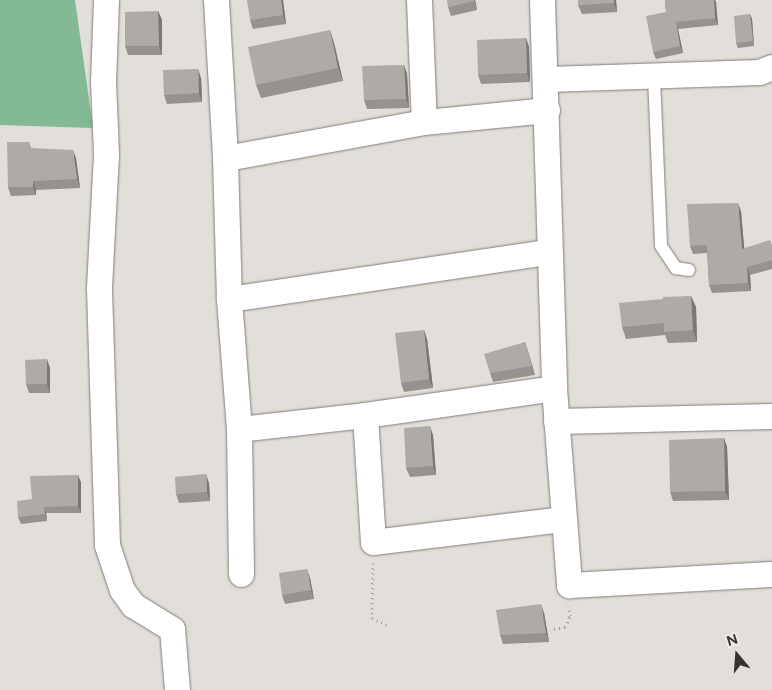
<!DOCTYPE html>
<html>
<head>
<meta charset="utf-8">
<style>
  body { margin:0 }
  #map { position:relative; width:772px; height:690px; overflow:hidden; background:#e2ded9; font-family:Figtree,sans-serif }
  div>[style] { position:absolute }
  .forest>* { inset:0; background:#83b994 }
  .path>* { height:3px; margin-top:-1.5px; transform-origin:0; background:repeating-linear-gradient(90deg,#a19e9a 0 1px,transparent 0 5px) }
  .roads { filter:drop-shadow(0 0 1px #817d79) drop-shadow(0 0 1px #817d79) }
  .lane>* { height:12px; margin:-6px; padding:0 6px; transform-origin:6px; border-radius:6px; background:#fff }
  .street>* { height:25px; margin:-12.5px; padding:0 12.5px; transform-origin:12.5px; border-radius:12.5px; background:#fff }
  .wall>* { inset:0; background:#96928e }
  .shaded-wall>* { inset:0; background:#7a7774 }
  .building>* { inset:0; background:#aeaaa5 }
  span { translate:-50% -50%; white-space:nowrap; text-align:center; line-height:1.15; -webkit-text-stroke:4px #efebe6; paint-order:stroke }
  .north { position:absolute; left:712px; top:630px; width:50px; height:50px; -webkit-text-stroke:4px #efebe6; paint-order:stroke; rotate:342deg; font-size:14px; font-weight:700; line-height:20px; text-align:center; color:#353432 }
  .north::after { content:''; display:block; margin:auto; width:18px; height:22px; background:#353432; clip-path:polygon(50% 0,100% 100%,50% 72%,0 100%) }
</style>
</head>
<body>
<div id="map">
  <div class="forest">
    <div style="clip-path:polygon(0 0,75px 0,93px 128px,0 125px)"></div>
  </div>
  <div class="path">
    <div style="left:373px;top:563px;width:55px;rotate:91deg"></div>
    <div style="left:372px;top:618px;width:17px;rotate:25deg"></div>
    <div style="left:554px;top:629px;width:11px;rotate:-10deg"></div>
    <div style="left:565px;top:627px;width:12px;rotate:-66deg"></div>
    <div style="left:570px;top:616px;width:10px;rotate:-96deg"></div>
  </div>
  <div class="roads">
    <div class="lane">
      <div style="left:654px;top:77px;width:169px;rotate:87.6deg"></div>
      <div style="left:661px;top:246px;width:27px;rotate:56deg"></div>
      <div style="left:676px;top:268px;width:13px;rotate:9deg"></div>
    </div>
    <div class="street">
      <div style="left:106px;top:0;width:81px;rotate:92.1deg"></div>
      <div style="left:103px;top:81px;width:73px;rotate:87.6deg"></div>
      <div style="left:106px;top:154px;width:135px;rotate:93deg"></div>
      <div style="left:99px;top:289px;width:256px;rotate:88.2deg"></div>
      <div style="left:107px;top:545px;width:47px;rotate:71.6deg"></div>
      <div style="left:122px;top:590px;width:19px;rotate:54deg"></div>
      <div style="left:133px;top:605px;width:46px;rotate:31.6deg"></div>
      <div style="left:172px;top:629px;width:61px;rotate:85.3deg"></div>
      <div style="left:216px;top:0;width:158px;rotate:86.7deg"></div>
      <div style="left:419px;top:0;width:122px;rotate:87.7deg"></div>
      <div style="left:542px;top:0;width:388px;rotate:88.2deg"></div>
      <div style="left:554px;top:388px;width:198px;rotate:85.6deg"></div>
      <div style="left:569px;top:585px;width:203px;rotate:-3.1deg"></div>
      <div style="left:547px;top:79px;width:212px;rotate:-1.9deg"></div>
      <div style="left:759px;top:72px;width:14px;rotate:-21deg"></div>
      <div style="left:547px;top:110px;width:124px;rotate:174.4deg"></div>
      <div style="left:424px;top:122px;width:202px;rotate:169.7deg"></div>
      <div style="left:225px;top:158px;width:141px;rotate:88.4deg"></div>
      <div style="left:229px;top:299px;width:130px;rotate:85.6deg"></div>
      <div style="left:239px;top:429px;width:127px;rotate:-6.3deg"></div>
      <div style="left:365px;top:415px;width:127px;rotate:86.4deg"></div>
      <div style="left:373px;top:542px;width:192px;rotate:-6.9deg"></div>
      <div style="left:229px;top:299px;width:323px;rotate:-8.4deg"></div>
      <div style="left:365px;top:415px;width:191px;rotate:-8.1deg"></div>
      <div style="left:556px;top:421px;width:216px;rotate:-1.3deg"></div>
      <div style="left:239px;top:429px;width:145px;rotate:89.2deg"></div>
    </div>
  </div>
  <div class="wall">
    <div style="clip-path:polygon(283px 0,286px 24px,253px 29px,250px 20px)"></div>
    <div style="clip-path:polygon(475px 0,477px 10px,451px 16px,448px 7px)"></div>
    <div style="clip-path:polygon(616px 0,617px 12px,582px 14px,578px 5px)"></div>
    <div style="clip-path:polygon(665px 0,715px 0,718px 25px,678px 29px,683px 53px,656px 59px,653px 52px,666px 12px)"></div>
    <div style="clip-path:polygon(158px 11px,162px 20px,162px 55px,128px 55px,125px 46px)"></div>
    <div style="clip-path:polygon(750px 14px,752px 19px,754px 46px,738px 48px,736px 43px)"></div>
    <div style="clip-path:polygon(330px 30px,334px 43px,343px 81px,261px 98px,256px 85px)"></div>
    <div style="clip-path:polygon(526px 38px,529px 47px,530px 82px,481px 84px,478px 75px)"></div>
    <div style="clip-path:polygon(404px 65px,407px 74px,409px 108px,367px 109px,364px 100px)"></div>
    <div style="clip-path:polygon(201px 78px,202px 102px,167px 104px,164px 95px)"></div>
    <div style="clip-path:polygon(29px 142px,31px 148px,76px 158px,80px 188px,36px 190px,36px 195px,11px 196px,8px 187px)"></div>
    <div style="clip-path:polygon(741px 211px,744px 248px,772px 244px,772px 269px,750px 275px,751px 291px,712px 293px,709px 285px,707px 253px,693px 254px,690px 246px)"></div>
    <div style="clip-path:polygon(691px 296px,696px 307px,697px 342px,668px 343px,665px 335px,626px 339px,622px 327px,663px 299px)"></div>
    <div style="clip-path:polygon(424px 330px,427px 339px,433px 388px,404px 392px,401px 383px)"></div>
    <div style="clip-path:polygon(525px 342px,535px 375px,493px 382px,490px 373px)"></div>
    <div style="clip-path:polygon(50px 368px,50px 393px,29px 393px,26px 384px)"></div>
    <div style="clip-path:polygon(433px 435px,436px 475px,410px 477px,406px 468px)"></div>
    <div style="clip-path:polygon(724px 438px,727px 447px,729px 500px,673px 501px,670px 492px)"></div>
    <div style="clip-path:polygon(81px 482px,81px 513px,46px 513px,47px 521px,21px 524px,18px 517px,32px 499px)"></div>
    <div style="clip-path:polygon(209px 483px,210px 501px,179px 503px,176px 494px)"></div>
    <div style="clip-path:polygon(310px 578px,314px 599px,285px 604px,282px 595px)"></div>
    <div style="clip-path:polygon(544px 613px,549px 642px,503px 644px,500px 635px)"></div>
  </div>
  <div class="shaded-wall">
    <div style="clip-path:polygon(281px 0,283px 0,286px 24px,283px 15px)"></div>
    <div style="clip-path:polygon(474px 0,475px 0,477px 10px)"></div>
    <div style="clip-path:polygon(614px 0,616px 0,617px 12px,614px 3px)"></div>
    <div style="clip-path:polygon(714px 0,716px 1px,718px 25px,715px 18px)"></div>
    <div style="clip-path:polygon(158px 11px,162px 20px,162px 55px,159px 46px)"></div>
    <div style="clip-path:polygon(750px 14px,752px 19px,754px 46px,753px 41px)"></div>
    <div style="clip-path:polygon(676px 22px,678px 29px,683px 53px,680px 46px)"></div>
    <div style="clip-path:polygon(330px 30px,334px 43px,343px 81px,338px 68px)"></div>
    <div style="clip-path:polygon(526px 38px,529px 47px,530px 82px,527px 73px)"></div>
    <div style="clip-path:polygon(404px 65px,407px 74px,409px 108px,406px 99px)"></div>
    <div style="clip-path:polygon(198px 69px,201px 78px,202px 102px,199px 93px)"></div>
    <div style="clip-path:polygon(73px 150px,76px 158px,80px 188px,77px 179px)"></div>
    <div style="clip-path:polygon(33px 181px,36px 190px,36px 195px,33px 187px)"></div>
    <div style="clip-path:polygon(738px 203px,741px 211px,745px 257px,742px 249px)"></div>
    <div style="clip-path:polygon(747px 267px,750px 275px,751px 291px,748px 283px)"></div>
    <div style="clip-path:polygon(691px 296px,696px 307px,697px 342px,693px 330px)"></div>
    <div style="clip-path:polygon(424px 330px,427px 339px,433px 388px,429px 379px)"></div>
    <div style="clip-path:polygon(525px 342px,528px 351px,535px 375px,532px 366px)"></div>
    <div style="clip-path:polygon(47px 359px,50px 368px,50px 393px,47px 384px)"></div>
    <div style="clip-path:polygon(430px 426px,433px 435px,436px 475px,433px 466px)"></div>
    <div style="clip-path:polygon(724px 438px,727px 447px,729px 500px,725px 491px)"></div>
    <div style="clip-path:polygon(206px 474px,209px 483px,210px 501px,207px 492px)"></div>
    <div style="clip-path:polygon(78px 475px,81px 482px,81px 513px,78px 506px)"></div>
    <div style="clip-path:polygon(44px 507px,46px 513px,47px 521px,45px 514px)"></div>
    <div style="clip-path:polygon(307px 569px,310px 578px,314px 599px,311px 590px)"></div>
    <div style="clip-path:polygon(541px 604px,544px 613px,549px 642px,546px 633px)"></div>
  </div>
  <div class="building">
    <div style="clip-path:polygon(247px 0,281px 0,283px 15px,250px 20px)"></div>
    <div style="clip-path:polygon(447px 0,474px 0,474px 1px,448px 7px)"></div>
    <div style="clip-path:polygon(578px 0,614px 0,614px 3px,578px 5px)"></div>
    <div style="clip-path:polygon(665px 0,714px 0,715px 18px,676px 22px,680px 46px,653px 52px,646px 16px,666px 12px)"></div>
    <div style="clip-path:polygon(158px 11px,159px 46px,125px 46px,125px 12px)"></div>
    <div style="clip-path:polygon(750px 14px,753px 41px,736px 43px,734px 16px)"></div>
    <div style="clip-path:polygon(330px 30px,338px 68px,256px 85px,248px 47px)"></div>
    <div style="clip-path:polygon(526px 38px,527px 73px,478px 75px,477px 40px)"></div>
    <div style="clip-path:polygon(404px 65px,406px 99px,364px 100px,362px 66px)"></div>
    <div style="clip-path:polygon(198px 69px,199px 93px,164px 95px,163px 70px)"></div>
    <div style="clip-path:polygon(7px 142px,29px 142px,30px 148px,73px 150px,77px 179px,33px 181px,33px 187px,8px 187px)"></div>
    <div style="clip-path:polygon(738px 203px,742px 249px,770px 240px,772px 245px,772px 260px,747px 267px,748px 283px,709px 285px,707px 245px,690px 246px,687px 204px)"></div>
    <div style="clip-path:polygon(691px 296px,693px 330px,664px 332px,664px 323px,622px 327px,619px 303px,663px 299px,663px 297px)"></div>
    <div style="clip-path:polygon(424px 330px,429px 379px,401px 383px,395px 333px)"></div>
    <div style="clip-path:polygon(525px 342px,532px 366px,490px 373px,484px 354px)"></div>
    <div style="clip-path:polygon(47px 359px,47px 384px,26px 384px,25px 360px)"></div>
    <div style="clip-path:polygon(430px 426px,433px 466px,406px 468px,404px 428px)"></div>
    <div style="clip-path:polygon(724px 438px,725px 491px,670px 492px,669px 440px)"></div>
    <div style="clip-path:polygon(206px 474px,207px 492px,176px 494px,175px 477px)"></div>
    <div style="clip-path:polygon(78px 475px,78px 506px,44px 507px,45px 514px,18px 517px,17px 501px,32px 499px,30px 476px)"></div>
    <div style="clip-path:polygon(307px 569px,311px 590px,282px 595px,279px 573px)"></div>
    <div style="clip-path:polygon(541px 604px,546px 633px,500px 635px,496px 610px)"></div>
  </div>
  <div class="north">N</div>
</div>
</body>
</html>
